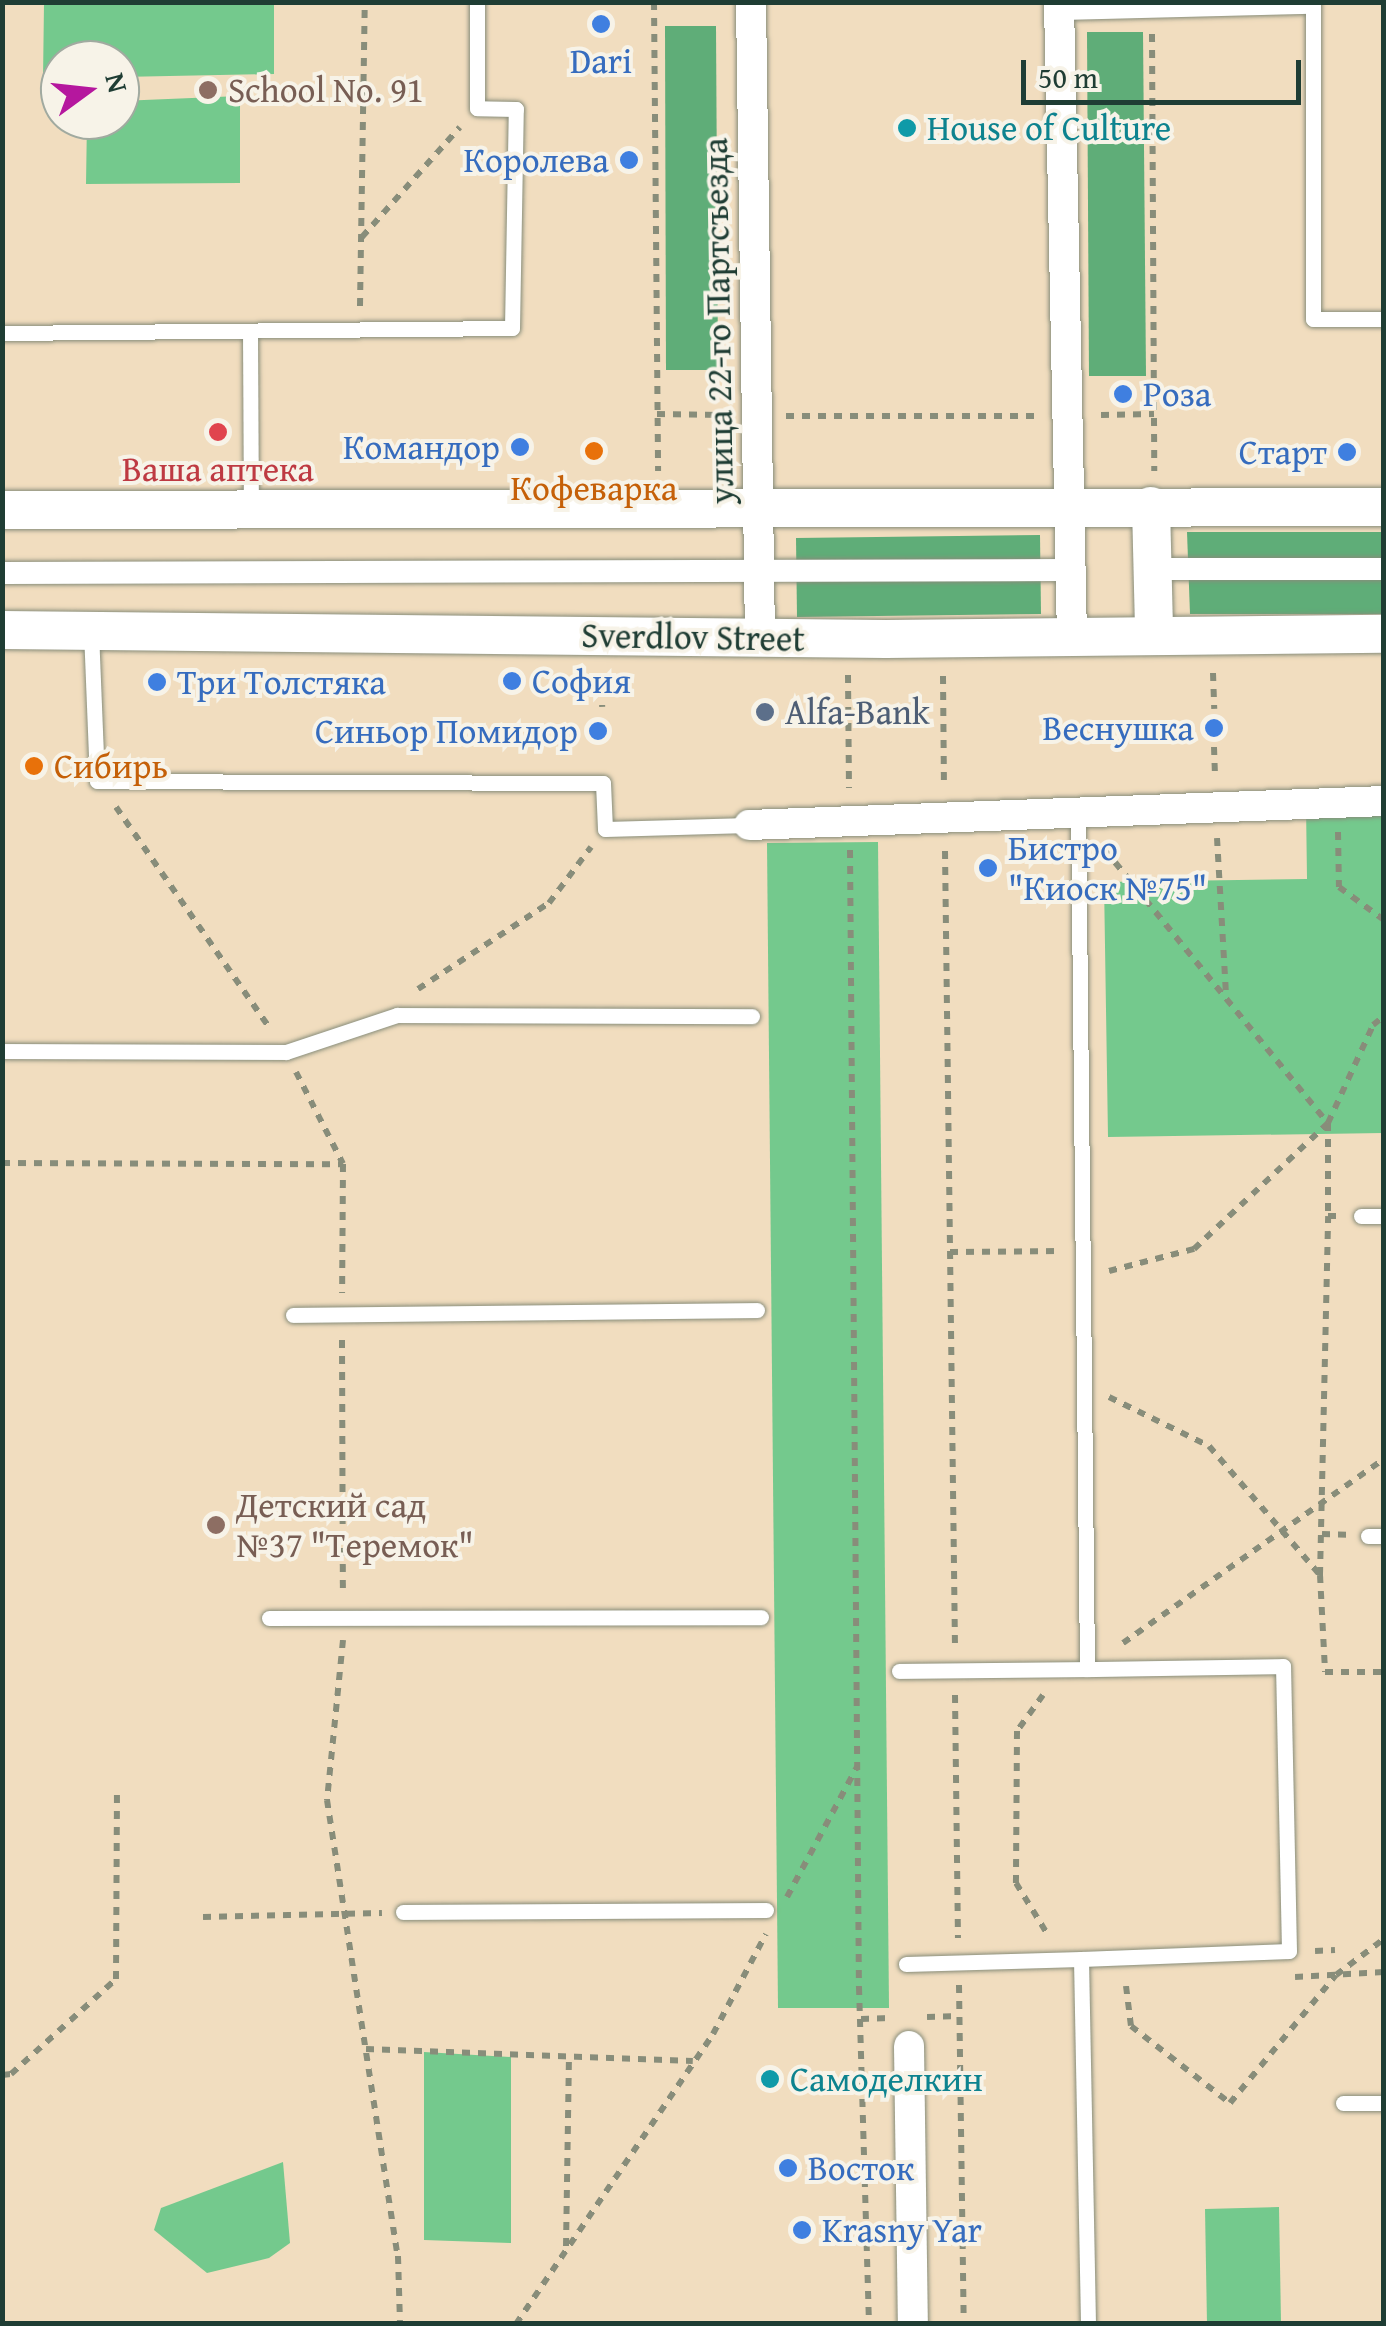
<!DOCTYPE html>
<html>
<head>
<meta charset="utf-8">
<style>
  body { margin:0 }
  #map { position:relative; width:1386px; height:2326px; overflow:hidden; background:#f1ddbf; font-family:"Gentium Book Plus",serif }
  div>[style] { position:absolute }
  .green>* { inset:0; background:#74c98d }
  .forest>* { inset:0; background:#5fad78 }
  .path>* { height:6px; margin-top:-3px; transform-origin:0; background:repeating-linear-gradient(90deg,#888d7a 0 8px,transparent 0 16px) }
  .roads { filter:drop-shadow(0 0 2px #888d7a) drop-shadow(0 0 2px #888d7a) }
  .service>* { height:15px; margin:-7.5px; padding:0 7.5px; transform-origin:7.5px; border-radius:7.5px; background:#fff }
  .pedestrian>* { height:22px; margin:-11px; padding:0 11px; transform-origin:11px; border-radius:11px; background:#fff }
  .minor>* { height:30px; margin:-15px; padding:0 15px; transform-origin:15px; border-radius:15px; background:#fff }
  .tertiary>* { height:38px; margin:-19px; padding:0 19px; transform-origin:19px; border-radius:19px; background:#fff }
  .dots>* { width:28px; height:28px; translate:-50% -50%; box-sizing:border-box; border:5px solid #f7f3e8; border-radius:50% }
  span { translate:-50% -50%; white-space:nowrap; text-align:center; line-height:1.15; -webkit-text-stroke:8px #f7f3e8; paint-order:stroke }
  .shop-label { font-size:35px; color:#366cbe }
  .right { translate:-100% -50%; text-align:right }
  .left { translate:0 -50%; text-align:left }
  .education-label { font-size:35px; color:#785e54 }
  .culture-label { font-size:35px; color:#0d838f }
  .street-label { font-size:35px; color:#1f3d34 }
  .health-label { font-size:35px; color:#be3a42 }
  .food-label { font-size:35px; color:#c56008 }
  .service-label { font-size:35px; color:#4e5e75 }
  .frame { position:absolute; inset:0; border:5px solid #1f3d34; pointer-events:none }
  .north { position:absolute; left:40px; top:40px; width:100px; height:100px; box-sizing:border-box; background:#f7f3e8; border:2px solid #a1aaa0; border-radius:50%; rotate:75deg; font-size:28px; font-weight:700; line-height:40px; text-align:center; color:#1f3d34 }
  .north::after { content:''; display:block; margin:auto; width:35px; height:45px; background:#b5179e; clip-path:polygon(50% 0,100% 100%,50% 72%,0 100%) }
  .scale { position:absolute; left:1021px; top:60px; width:280px; height:45px; box-sizing:border-box; border:5px solid #1f3d34; border-top:0; padding-left:12px; font-size:30px; line-height:35px; white-space:nowrap; color:#1f3d34; -webkit-text-stroke:8px #f7f3e8; paint-order:stroke }
</style>
</head>
<body>
<div id="map">
  <div class="green">
    <div style="clip-path:polygon(44px 3px,274px 3px,274px 74px,120px 77px,120px 60px,60px 60px,60px 78px,43px 79px)"></div>
    <div style="clip-path:polygon(240px 96px,240px 183px,86px 184px,87px 120px,120px 120px,120px 101px)"></div>
    <div style="clip-path:polygon(1383px 804px,1383px 1133px,1108px 1137px,1104px 882px,1307px 879px,1306px 805px)"></div>
    <div style="clip-path:polygon(878px 842px,889px 2008px,778px 2008px,767px 843px)"></div>
    <div style="clip-path:polygon(424px 2052px,511px 2057px,511px 2243px,424px 2240px)"></div>
    <div style="clip-path:polygon(283px 2162px,290px 2243px,269px 2258px,207px 2273px,154px 2230px,161px 2208px)"></div>
    <div style="clip-path:polygon(1279px 2207px,1281px 2323px,1207px 2323px,1205px 2209px)"></div>
  </div>
  <div class="forest">
    <div style="clip-path:polygon(665px 26px,716px 26px,718px 370px,666px 370px)"></div>
    <div style="clip-path:polygon(1087px 32px,1143px 32px,1146px 376px,1089px 376px)"></div>
    <div style="clip-path:polygon(1187px 532px,1383px 532px,1383px 614px,1190px 614px)"></div>
    <div style="clip-path:polygon(1040px 535px,1041px 614px,797px 617px,796px 538px)"></div>
  </div>
  <div class="path">
    <div style="left:654px;top:2px;width:469px;rotate:89.5deg"></div>
    <div style="left:1152px;top:34px;width:437px;rotate:89.7deg"></div>
    <div style="left:362px;top:237px;width:147px;rotate:-48.3deg"></div>
    <div style="left:360px;top:306px;width:304px;rotate:-89.1deg"></div>
    <div style="left:657px;top:414px;width:66px;rotate:0.9deg"></div>
    <div style="left:1101px;top:415px;width:53px;rotate:-1.1deg"></div>
    <div style="left:786px;top:416px;width:252px"></div>
    <div style="left:601px;top:673px;width:34px;rotate:88deg"></div>
    <div style="left:1213px;top:673px;width:36px;rotate:88deg"></div>
    <div style="left:848px;top:675px;width:113px;rotate:89.5deg"></div>
    <div style="left:943px;top:676px;width:112px;rotate:89.5deg"></div>
    <div style="left:1214px;top:747px;width:29px;rotate:88deg"></div>
    <div style="left:116px;top:807px;width:268px;rotate:55.2deg"></div>
    <div style="left:1338px;top:832px;width:55px;rotate:89deg"></div>
    <div style="left:1339px;top:887px;width:56px;rotate:36.3deg"></div>
    <div style="left:1217px;top:838px;width:157px;rotate:86.7deg"></div>
    <div style="left:850px;top:850px;width:1137px;rotate:89.55deg"></div>
    <div style="left:859px;top:1987px;width:337px;rotate:88.3deg"></div>
    <div style="left:1105px;top:850px;width:353px;rotate:50.8deg"></div>
    <div style="left:1328px;top:1123px;width:93px;rotate:90deg"></div>
    <div style="left:1328px;top:1216px;width:12px"></div>
    <div style="left:945px;top:851px;width:797px;rotate:89.28deg"></div>
    <div style="left:418px;top:989px;width:157px;rotate:-33.3deg"></div>
    <div style="left:549px;top:903px;width:70px;rotate:-53.1deg"></div>
    <div style="left:296px;top:1072px;width:103px;rotate:62.9deg"></div>
    <div style="left:2px;top:1163px;width:341px;rotate:0.2deg"></div>
    <div style="left:343px;top:1164px;width:129px;rotate:90.4deg"></div>
    <div style="left:950px;top:1252px;width:109px;rotate:-0.5deg"></div>
    <div style="left:1109px;top:1271px;width:88px;rotate:-14.5deg"></div>
    <div style="left:1194px;top:1249px;width:184px;rotate:-43.2deg"></div>
    <div style="left:1328px;top:1123px;width:108px;rotate:-65.3deg"></div>
    <div style="left:1373px;top:1025px;width:14px;rotate:-39deg"></div>
    <div style="left:342px;top:1340px;width:253px;rotate:89.8deg"></div>
    <div style="left:1109px;top:1397px;width:111px;rotate:26.1deg"></div>
    <div style="left:1209px;top:1446px;width:170px;rotate:49.3deg"></div>
    <div style="left:1320px;top:1575px;width:97px;rotate:87deg"></div>
    <div style="left:1325px;top:1672px;width:59px"></div>
    <div style="left:1322px;top:1534px;width:25px;rotate:2deg"></div>
    <div style="left:1320px;top:1575px;width:359px;rotate:-88.7deg"></div>
    <div style="left:343px;top:1640px;width:161px;rotate:95.7deg"></div>
    <div style="left:327px;top:1800px;width:461px;rotate:81.2deg"></div>
    <div style="left:398px;top:2256px;width:68px;rotate:88.3deg"></div>
    <div style="left:1123px;top:1643px;width:319px;rotate:-35.2deg"></div>
    <div style="left:955px;top:1695px;width:243px;rotate:89.3deg"></div>
    <div style="left:1043px;top:1695px;width:44px;rotate:125.8deg"></div>
    <div style="left:1017px;top:1731px;width:152px;rotate:90.4deg"></div>
    <div style="left:1016px;top:1883px;width:61px;rotate:58.4deg"></div>
    <div style="left:787px;top:1897px;width:148px;rotate:-61.7deg"></div>
    <div style="left:203px;top:1917px;width:179px;rotate:-1.3deg"></div>
    <div style="left:1315px;top:1951px;width:20px;rotate:-3deg"></div>
    <div style="left:1295px;top:1977px;width:89px;rotate:-3.2deg"></div>
    <div style="left:959px;top:1985px;width:339px;rotate:89.2deg"></div>
    <div style="left:1126px;top:1986px;width:40px;rotate:82.9deg"></div>
    <div style="left:1131px;top:2026px;width:125px;rotate:37.9deg"></div>
    <div style="left:1230px;top:2103px;width:166px;rotate:-50.4deg"></div>
    <div style="left:1336px;top:1975px;width:60px;rotate:-36.9deg"></div>
    <div style="left:927px;top:2017px;width:32px;rotate:-2deg"></div>
    <div style="left:861px;top:2019px;width:29px;rotate:-2deg"></div>
    <div style="left:366px;top:2049px;width:327px;rotate:2.1deg"></div>
    <div style="left:2px;top:2075px;width:9px;rotate:-6deg"></div>
    <div style="left:11px;top:2074px;width:142px;rotate:-42.1deg"></div>
    <div style="left:116px;top:1979px;width:191px;rotate:-89.7deg"></div>
    <div style="left:566px;top:2246px;width:188px;rotate:-89.1deg"></div>
    <div style="left:516px;top:2324px;width:351px;rotate:-55.8deg"></div>
    <div style="left:713px;top:2034px;width:113px;rotate:-62.1deg"></div>
  </div>
  <div class="roads">
    <div class="service">
      <div style="left:1313px;top:2px;width:317px;rotate:90deg"></div>
      <div style="left:1313px;top:319px;width:71px"></div>
      <div style="left:1059px;top:12px;width:254px;rotate:-1.4deg"></div>
      <div style="left:250px;top:331px;width:176px;rotate:89.7deg"></div>
      <div style="left:2px;top:333px;width:510px;rotate:-0.56deg"></div>
      <div style="left:512px;top:328px;width:219px;rotate:-89deg"></div>
      <div style="left:516px;top:109px;width:39px;rotate:-179deg"></div>
      <div style="left:477px;top:108px;width:106px;rotate:-90deg"></div>
      <div style="left:91px;top:631px;width:150px;rotate:87.7deg"></div>
      <div style="left:97px;top:781px;width:506px;rotate:0.23deg"></div>
      <div style="left:603px;top:783px;width:46px;rotate:87.5deg"></div>
      <div style="left:605px;top:829px;width:144px;rotate:-1.6deg"></div>
      <div style="left:2px;top:1051px;width:284px;rotate:0.2deg"></div>
      <div style="left:286px;top:1052px;width:117px;rotate:-18.4deg"></div>
      <div style="left:397px;top:1015px;width:355px;rotate:0.2deg"></div>
      <div style="left:1361px;top:1216px;width:23px"></div>
      <div style="left:293px;top:1315px;width:464px;rotate:-0.6deg"></div>
      <div style="left:1368px;top:1536px;width:16px"></div>
      <div style="left:269px;top:1618px;width:492px;rotate:-0.1deg"></div>
      <div style="left:899px;top:1671px;width:188px;rotate:-0.6deg"></div>
      <div style="left:1087px;top:1669px;width:853px;rotate:-90.6deg"></div>
      <div style="left:403px;top:1912px;width:363px;rotate:-0.3deg"></div>
      <div style="left:1081px;top:1959px;width:208px;rotate:-2.2deg"></div>
      <div style="left:1289px;top:1951px;width:285px;rotate:-91.2deg"></div>
      <div style="left:1283px;top:1666px;width:196px;rotate:179.1deg"></div>
      <div style="left:906px;top:1964px;width:175px;rotate:-1.6deg"></div>
      <div style="left:1081px;top:1959px;width:365px;rotate:88.9deg"></div>
      <div style="left:1343px;top:2103px;width:41px"></div>
    </div>
    <div class="pedestrian">
      <div style="left:1152px;top:569px;width:232px"></div>
      <div style="left:2px;top:573px;width:1063px;rotate:-0.16deg"></div>
    </div>
    <div class="minor">
      <div style="left:751px;top:2px;width:636px;rotate:89.19deg"></div>
      <div style="left:1059px;top:2px;width:635px;rotate:88.83deg"></div>
      <div style="left:749px;top:825px;width:635px;rotate:-2.16deg"></div>
      <div style="left:909px;top:2046px;width:278px;rotate:89.2deg"></div>
    </div>
    <div class="tertiary">
      <div style="left:1151px;top:506px;width:127px;rotate:88.6deg"></div>
      <div style="left:2px;top:510px;width:1382px;rotate:-0.12deg"></div>
      <div style="left:2px;top:630px;width:884px;rotate:0.58deg"></div>
      <div style="left:886px;top:639px;width:498px;rotate:-0.6deg"></div>
    </div>
  </div>
  <div class="dots">
    <div style="left:601px;top:24px;background:#3f7fe0"></div>
    <div style="left:208px;top:90px;background:#8d6e63"></div>
    <div style="left:907px;top:128px;background:#0f9aa8"></div>
    <div style="left:629px;top:160px;background:#3f7fe0"></div>
    <div style="left:1123px;top:394px;background:#3f7fe0"></div>
    <div style="left:218px;top:432px;background:#e0444e"></div>
    <div style="left:520px;top:447px;background:#3f7fe0"></div>
    <div style="left:594px;top:451px;background:#e8710a"></div>
    <div style="left:1347px;top:452px;background:#3f7fe0"></div>
    <div style="left:512px;top:681px;background:#3f7fe0"></div>
    <div style="left:157px;top:682px;background:#3f7fe0"></div>
    <div style="left:765px;top:712px;background:#5c6f8a"></div>
    <div style="left:1214px;top:728px;background:#3f7fe0"></div>
    <div style="left:598px;top:731px;background:#3f7fe0"></div>
    <div style="left:34px;top:766px;background:#e8710a"></div>
    <div style="left:988px;top:868px;background:#3f7fe0"></div>
    <div style="left:216px;top:1525px;background:#8d6e63"></div>
    <div style="left:770px;top:2079px;background:#0f9aa8"></div>
    <div style="left:788px;top:2168px;background:#3f7fe0"></div>
    <div style="left:802px;top:2230px;background:#3f7fe0"></div>
  </div>
  <div class="shop-label">
    <span style="left:601px;top:61px">Dari</span>
    <span class="right" style="left:609px;top:160px">Королева</span>
    <span class="left" style="left:1143px;top:394px">Роза</span>
    <span class="right" style="left:500px;top:447px">Командор</span>
    <span class="right" style="left:1327px;top:452px">Старт</span>
    <span class="left" style="left:532px;top:681px">София</span>
    <span class="left" style="left:177px;top:682px">Три Толстяка</span>
    <span class="right" style="left:1194px;top:728px">Веснушка</span>
    <span class="right" style="left:578px;top:731px">Синьор Помидор</span>
    <span class="left" style="left:1008px;top:868px">Бистро<br>"Киоск №75"</span>
    <span class="left" style="left:808px;top:2168px">Восток</span>
    <span class="left" style="left:822px;top:2230px">Krasny Yar</span>
  </div>
  <div class="education-label">
    <span class="left" style="left:228px;top:90px">School No. 91</span>
    <span class="left" style="left:236px;top:1525px">Детский сад<br>№37 "Теремок"</span>
  </div>
  <div class="culture-label">
    <span class="left" style="left:927px;top:128px">House of Culture</span>
    <span class="left" style="left:790px;top:2079px">Самоделкин</span>
  </div>
  <div class="street-label">
    <span style="left:718px;top:321px;rotate:-91deg">улица 22-го Партсъезда</span>
    <span style="left:693px;top:637px;rotate:1deg">Sverdlov Street</span>
  </div>
  <div class="health-label">
    <span style="left:218px;top:469px">Ваша аптека</span>
  </div>
  <div class="food-label">
    <span style="left:594px;top:488px">Кофеварка</span>
    <span class="left" style="left:54px;top:766px">Сибирь</span>
  </div>
  <div class="service-label">
    <span class="left" style="left:785px;top:712px">Alfa-Bank</span>
  </div>
  <div class="frame"></div>
  <div class="north">N</div>
  <div class="scale">50 m</div>
</div>
</body>
</html>
